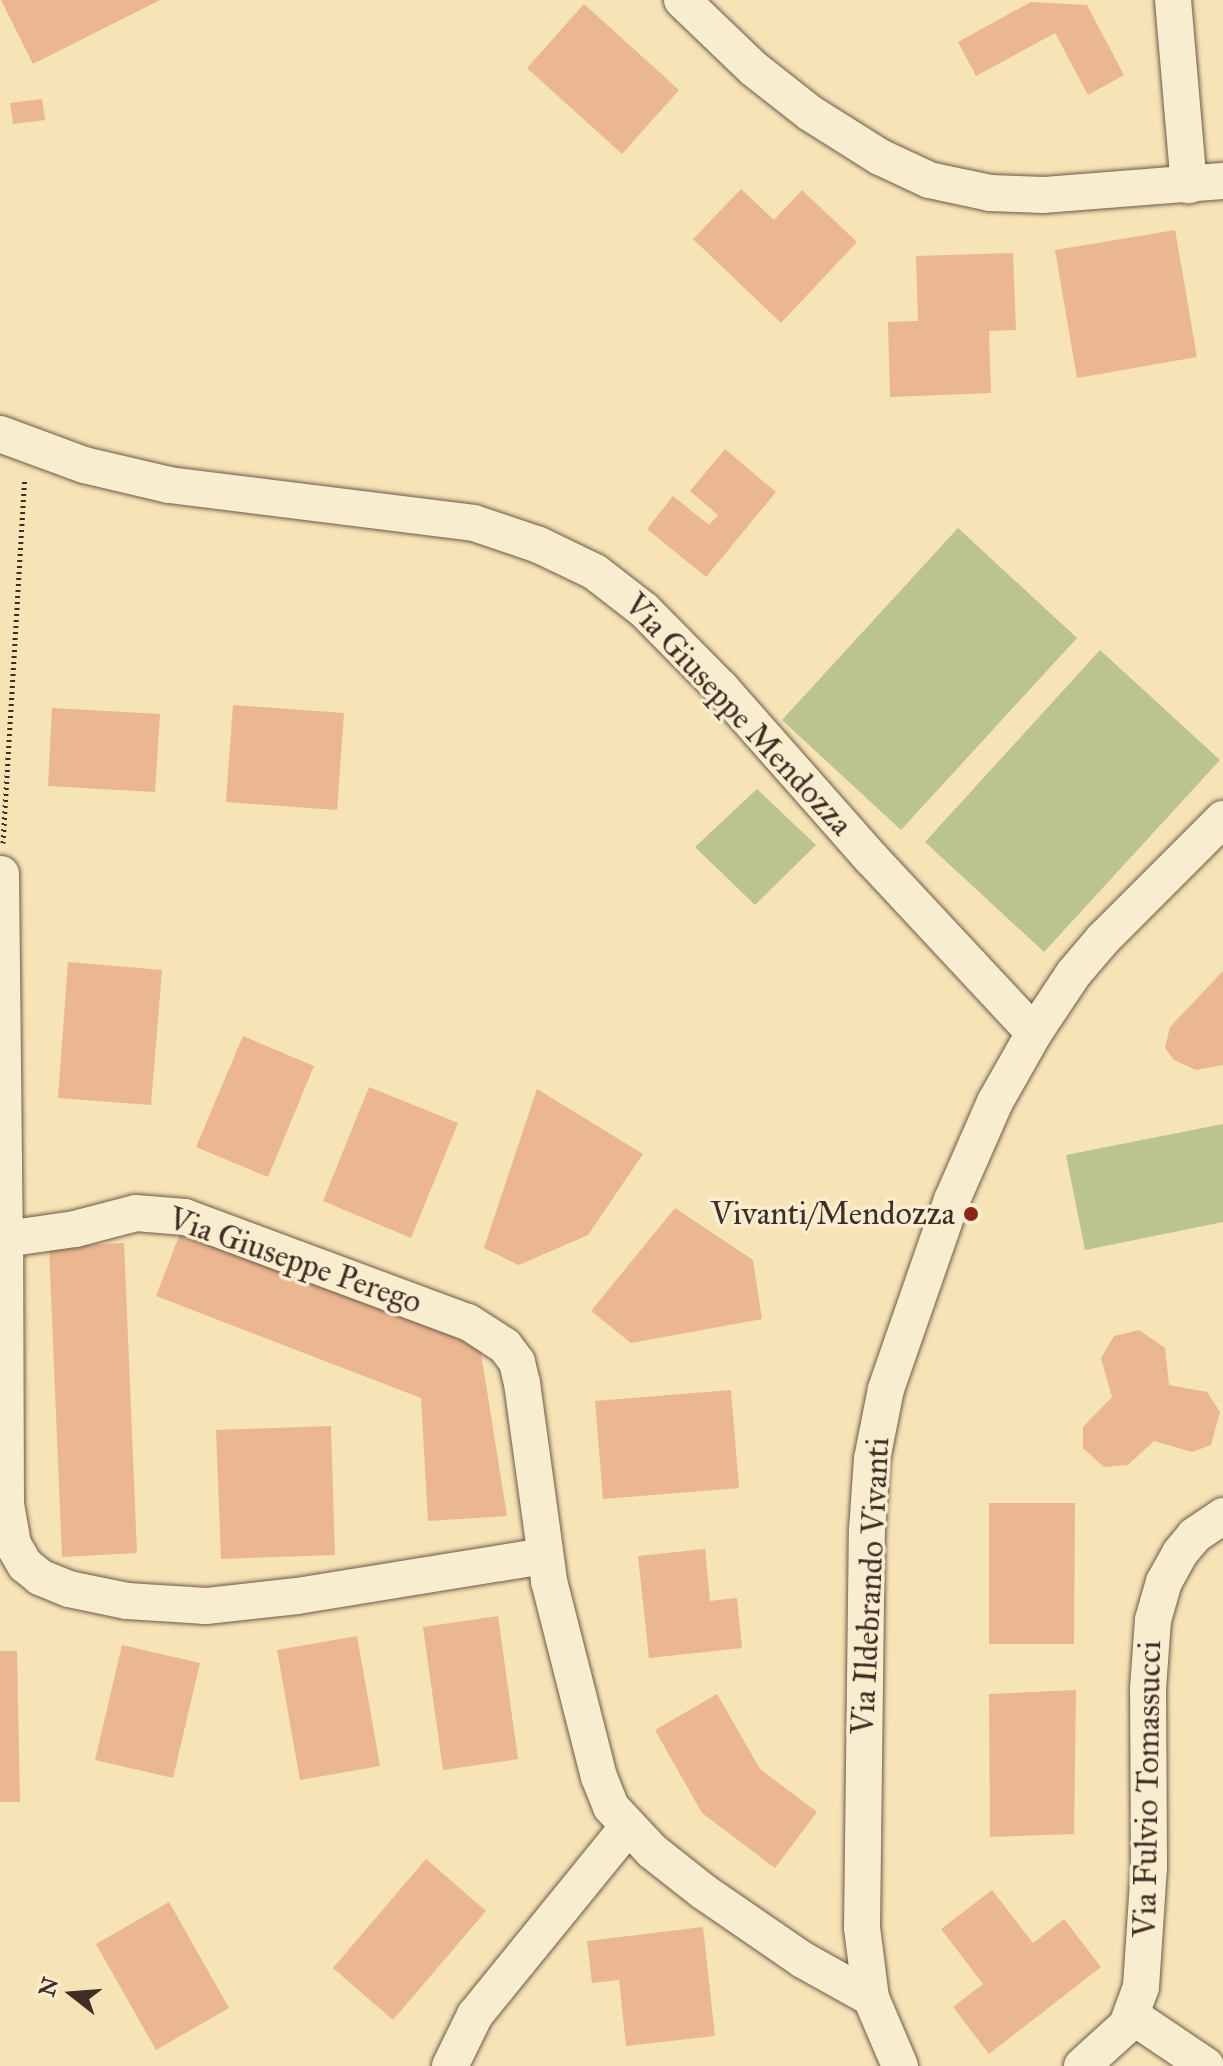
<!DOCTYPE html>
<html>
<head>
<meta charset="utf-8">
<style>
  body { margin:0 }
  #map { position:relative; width:1223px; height:2066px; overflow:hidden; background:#f6e3b6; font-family:"IM FELL Great Primer",serif }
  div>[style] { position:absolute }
  .green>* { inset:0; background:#bcc48e }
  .building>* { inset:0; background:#eab791 }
  .path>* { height:5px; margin-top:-2.5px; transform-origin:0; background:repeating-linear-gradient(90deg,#402d26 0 2px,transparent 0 6px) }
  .roads { filter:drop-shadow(0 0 2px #6e5a4a) drop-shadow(0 0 2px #6e5a4a) }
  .minor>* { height:36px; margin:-18px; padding:0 18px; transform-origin:18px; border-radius:18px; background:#f9edd0 }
  .dots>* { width:22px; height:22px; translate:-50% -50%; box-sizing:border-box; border:4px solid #f9edd0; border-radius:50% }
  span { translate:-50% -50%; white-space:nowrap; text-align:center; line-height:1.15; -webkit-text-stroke:7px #f9edd0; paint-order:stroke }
  .street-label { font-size:32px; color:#402d26 }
  .poi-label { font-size:32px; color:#402d26 }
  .right { translate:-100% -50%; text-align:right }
  .north { position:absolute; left:32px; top:1954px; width:80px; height:80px; -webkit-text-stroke:6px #f9edd0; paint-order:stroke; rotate:287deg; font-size:22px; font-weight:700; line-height:32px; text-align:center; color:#402d26 }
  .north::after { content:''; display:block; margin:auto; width:28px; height:36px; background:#402d26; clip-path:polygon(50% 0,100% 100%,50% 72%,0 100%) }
</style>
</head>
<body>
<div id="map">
  <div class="green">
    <div style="clip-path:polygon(958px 528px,1077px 638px,901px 830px,782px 720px)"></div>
    <div style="clip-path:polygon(1100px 650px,1220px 760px,1044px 952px,925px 842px)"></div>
    <div style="clip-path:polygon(757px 789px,816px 845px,755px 905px,695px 847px)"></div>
    <div style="clip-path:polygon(1223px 1124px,1223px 1222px,1085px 1250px,1066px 1155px)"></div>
  </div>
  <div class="building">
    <div style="clip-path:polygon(1px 0,160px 0,33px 64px)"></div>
    <div style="clip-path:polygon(1031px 2px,1087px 5px,1124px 75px,1088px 95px,1055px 33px,976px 76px,958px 42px)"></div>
    <div style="clip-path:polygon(584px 4px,679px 90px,622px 154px,527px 68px)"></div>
    <div style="clip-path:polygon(42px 99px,45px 120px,13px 124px,10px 103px)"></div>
    <div style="clip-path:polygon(741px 189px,774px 220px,802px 190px,857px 242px,781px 323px,693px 239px)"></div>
    <div style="clip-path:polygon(1175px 230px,1197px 357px,1077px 378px,1055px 250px)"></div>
    <div style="clip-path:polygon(1013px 253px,1016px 330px,989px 331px,991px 393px,890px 397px,888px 322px,918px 321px,916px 256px)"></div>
    <div style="clip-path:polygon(725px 449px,776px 492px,706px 577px,647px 529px,673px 496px,709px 525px,718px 515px,690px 491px)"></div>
    <div style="clip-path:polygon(233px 705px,344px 713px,337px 810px,226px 802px)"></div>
    <div style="clip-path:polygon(52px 708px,160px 714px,155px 792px,48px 786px)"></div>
    <div style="clip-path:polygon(68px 962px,162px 970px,151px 1105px,58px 1098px)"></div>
    <div style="clip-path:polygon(1223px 971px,1223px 1065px,1196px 1070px,1174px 1060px,1165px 1048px,1170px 1027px)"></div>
    <div style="clip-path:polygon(243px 1036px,314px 1066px,268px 1177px,196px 1147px)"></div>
    <div style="clip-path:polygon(369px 1087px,458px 1123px,411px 1238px,323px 1201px)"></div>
    <div style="clip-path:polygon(537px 1089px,643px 1154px,588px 1235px,519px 1265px,484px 1248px)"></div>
    <div style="clip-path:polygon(675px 1208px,753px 1260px,762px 1319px,631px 1343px,591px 1311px)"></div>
    <div style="clip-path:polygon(182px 1228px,480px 1347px,507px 1516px,428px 1521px,421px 1398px,156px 1296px)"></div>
    <div style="clip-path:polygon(124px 1243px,137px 1553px,62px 1557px,49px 1247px)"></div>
    <div style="clip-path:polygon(1139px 1330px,1165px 1348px,1169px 1385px,1207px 1392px,1220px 1412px,1211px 1445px,1192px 1452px,1154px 1441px,1128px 1465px,1104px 1467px,1083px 1448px,1083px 1427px,1112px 1397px,1101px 1358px,1114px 1336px)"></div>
    <div style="clip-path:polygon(731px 1390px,739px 1488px,603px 1499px,595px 1401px)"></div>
    <div style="clip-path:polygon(331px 1426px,335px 1555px,221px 1559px,216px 1430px)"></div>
    <div style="clip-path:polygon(989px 1503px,1075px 1503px,1074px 1644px,989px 1644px)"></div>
    <div style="clip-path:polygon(705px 1549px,710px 1601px,737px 1598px,742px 1648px,649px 1658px,638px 1556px)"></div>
    <div style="clip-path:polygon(498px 1616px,518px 1759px,443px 1770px,423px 1627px)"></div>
    <div style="clip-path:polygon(357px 1636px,380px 1766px,300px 1780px,277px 1650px)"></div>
    <div style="clip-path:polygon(122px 1645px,200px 1663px,173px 1778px,95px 1760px)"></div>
    <div style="clip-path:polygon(0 1651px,17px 1651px,20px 1802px,0 1802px)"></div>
    <div style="clip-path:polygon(1076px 1690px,1074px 1834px,990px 1837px,989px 1694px)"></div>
    <div style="clip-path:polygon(717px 1694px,760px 1769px,817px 1812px,775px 1868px,702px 1813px,655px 1730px)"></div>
    <div style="clip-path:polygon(426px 1859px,486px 1911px,393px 2020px,333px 1968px)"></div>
    <div style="clip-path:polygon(992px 1890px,1033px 1943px,1064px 1919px,1101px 1967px,989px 2054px,953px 2007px,983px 1984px,941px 1929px)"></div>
    <div style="clip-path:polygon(169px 1902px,229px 2008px,156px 2050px,96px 1944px)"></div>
    <div style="clip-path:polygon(703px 1927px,715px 2036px,626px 2046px,619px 1980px,592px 1983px,587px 1941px)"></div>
  </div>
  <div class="path">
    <div style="left:3px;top:843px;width:366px;rotate:-86.6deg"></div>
  </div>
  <div class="roads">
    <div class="minor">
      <div style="left:682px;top:0;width:100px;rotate:43.8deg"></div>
      <div style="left:754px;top:69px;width:71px;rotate:38.2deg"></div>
      <div style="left:810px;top:113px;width:83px;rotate:32.2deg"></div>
      <div style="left:880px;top:157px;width:54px;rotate:25.1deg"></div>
      <div style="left:929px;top:180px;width:62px;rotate:12deg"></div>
      <div style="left:990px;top:193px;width:54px;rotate:2.1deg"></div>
      <div style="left:1044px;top:195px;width:180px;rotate:-4.5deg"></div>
      <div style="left:1173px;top:0;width:186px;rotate:85.1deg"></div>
      <div style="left:0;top:434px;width:90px;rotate:20.3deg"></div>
      <div style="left:84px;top:465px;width:87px;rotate:13.2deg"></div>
      <div style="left:169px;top:485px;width:307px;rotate:7.1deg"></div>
      <div style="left:474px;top:523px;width:69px;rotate:18.7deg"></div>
      <div style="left:539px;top:545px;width:62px;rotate:25.7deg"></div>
      <div style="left:595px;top:572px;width:62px;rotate:37.8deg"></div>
      <div style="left:644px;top:610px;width:110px;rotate:45.4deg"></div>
      <div style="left:721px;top:688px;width:227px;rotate:48.6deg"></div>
      <div style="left:871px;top:858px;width:239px;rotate:47deg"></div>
      <div style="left:1px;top:874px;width:365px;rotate:89.4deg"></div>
      <div style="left:544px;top:1556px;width:250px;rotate:170.8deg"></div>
      <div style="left:297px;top:1596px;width:92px;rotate:173.7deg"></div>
      <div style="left:206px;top:1606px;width:79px;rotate:-176.4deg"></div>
      <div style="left:127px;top:1601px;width:59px;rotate:-168.3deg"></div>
      <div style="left:69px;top:1589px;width:31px;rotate:-158deg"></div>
      <div style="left:40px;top:1577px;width:19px;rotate:-141deg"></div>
      <div style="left:25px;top:1565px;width:24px;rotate:-120deg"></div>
      <div style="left:13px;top:1544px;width:40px;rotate:-100deg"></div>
      <div style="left:6px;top:1505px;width:266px;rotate:-90.2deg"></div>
      <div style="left:5px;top:1239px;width:71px;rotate:-8.1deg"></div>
      <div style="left:75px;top:1229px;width:63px;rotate:-14.7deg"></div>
      <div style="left:136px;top:1213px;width:49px;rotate:4.7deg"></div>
      <div style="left:185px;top:1217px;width:302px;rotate:20.4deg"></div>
      <div style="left:468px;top:1322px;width:44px;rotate:33deg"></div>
      <div style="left:505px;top:1346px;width:20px;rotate:53deg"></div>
      <div style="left:517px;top:1362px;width:22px;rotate:77deg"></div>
      <div style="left:522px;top:1383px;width:200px;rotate:82.2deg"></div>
      <div style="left:549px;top:1581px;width:202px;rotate:75.7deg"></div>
      <div style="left:599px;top:1777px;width:32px;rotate:68deg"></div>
      <div style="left:611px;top:1807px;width:60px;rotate:47deg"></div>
      <div style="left:652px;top:1851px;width:66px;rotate:38.3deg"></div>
      <div style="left:704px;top:1892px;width:120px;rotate:34.5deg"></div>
      <div style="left:803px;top:1960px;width:78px;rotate:29.2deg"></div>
      <div style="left:1132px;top:2016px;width:89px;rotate:34deg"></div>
      <div style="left:450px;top:2066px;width:57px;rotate:-63.9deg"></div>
      <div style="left:475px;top:2015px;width:241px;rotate:-50.9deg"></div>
      <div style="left:900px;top:2066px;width:74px;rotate:-113.1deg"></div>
      <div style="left:871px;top:1998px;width:71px;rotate:-97.3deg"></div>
      <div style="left:862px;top:1928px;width:398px;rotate:-89.3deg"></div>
      <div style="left:867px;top:1530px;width:71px;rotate:-86deg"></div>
      <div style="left:872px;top:1459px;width:71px;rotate:-78.7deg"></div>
      <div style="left:886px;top:1389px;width:200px;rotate:-70.8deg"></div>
      <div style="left:952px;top:1200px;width:107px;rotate:-66.3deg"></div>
      <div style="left:995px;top:1102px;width:79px;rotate:-60.5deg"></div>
      <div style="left:1034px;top:1033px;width:72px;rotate:-56.3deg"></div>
      <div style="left:1074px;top:973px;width:45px;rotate:-49.5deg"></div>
      <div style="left:1103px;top:939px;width:170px;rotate:-45deg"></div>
      <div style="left:1082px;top:2066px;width:61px;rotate:-42.3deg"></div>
      <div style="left:1127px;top:2025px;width:40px;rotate:-69.8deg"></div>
      <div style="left:1141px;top:1987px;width:120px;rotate:-86.2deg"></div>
      <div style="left:1149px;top:1867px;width:178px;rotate:-90.3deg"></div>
      <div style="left:1148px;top:1689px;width:69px;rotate:-85.9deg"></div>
      <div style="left:1153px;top:1620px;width:40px;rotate:-74deg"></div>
      <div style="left:1164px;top:1582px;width:33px;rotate:-61deg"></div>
      <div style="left:1180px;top:1553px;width:23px;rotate:-50deg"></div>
      <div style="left:1195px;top:1535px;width:34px;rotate:-34deg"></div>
    </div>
  </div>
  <div class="dots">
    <div style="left:971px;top:1214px;background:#8f2418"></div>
  </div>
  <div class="street-label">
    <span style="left:738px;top:715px;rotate:47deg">Via Giuseppe Mendozza</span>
    <span style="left:295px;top:1261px;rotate:19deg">Via Giuseppe Perego</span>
    <span style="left:871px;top:1586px;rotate:-87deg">Via Ildebrando Vivanti</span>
    <span style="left:1148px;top:1789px;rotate:-89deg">Via Fulvio Tomassucci</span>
  </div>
  <div class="poi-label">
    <span class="right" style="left:955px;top:1214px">Vivanti/Mendozza</span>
  </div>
  <div class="north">N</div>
</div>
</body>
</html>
